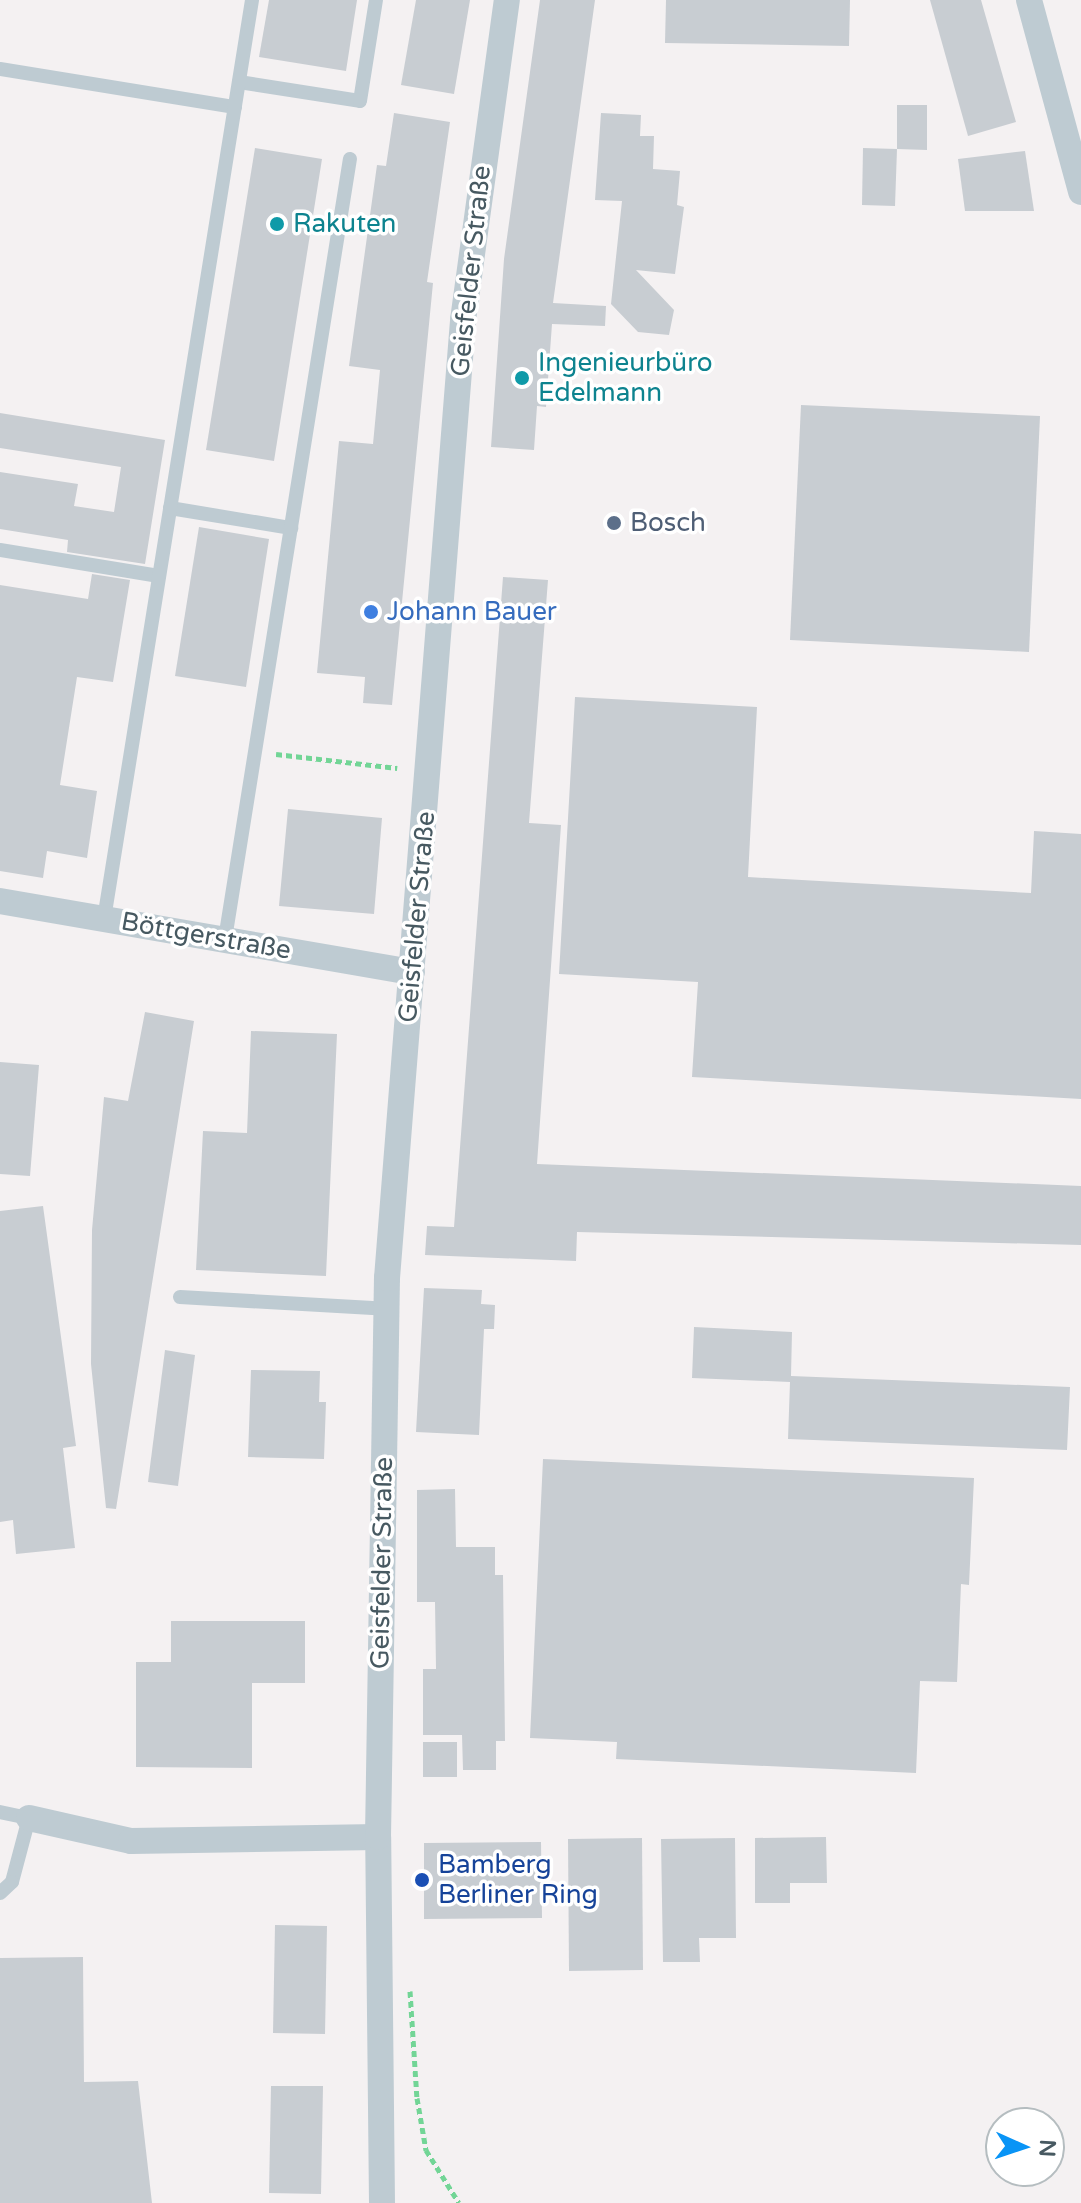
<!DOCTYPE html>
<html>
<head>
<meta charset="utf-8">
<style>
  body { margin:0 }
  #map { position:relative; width:1081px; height:2203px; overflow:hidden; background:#f4f1f2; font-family:"Varela Round",sans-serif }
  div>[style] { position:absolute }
  .building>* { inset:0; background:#c8cdd2 }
  .path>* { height:5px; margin-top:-2.5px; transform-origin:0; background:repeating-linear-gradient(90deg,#72d596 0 6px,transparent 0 10px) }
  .service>* { height:14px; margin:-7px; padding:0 7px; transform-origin:7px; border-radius:7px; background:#becbd2 }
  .minor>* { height:26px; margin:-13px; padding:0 13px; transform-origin:13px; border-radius:13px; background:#becbd2 }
  .dots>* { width:22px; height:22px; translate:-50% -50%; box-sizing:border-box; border:4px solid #fff; border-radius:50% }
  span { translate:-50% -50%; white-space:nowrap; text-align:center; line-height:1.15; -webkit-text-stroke:7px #fff; paint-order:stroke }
  .culture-label { font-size:26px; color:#0d838f }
  .left { translate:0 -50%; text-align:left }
  .street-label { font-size:26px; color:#475961 }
  .service-label { font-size:26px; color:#4e5e75 }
  .shop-label { font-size:26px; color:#366cbe }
  .transit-label { font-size:26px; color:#164399 }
  .north { position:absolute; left:985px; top:2107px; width:80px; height:80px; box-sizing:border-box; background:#fff; border:2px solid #b5bdc0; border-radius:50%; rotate:93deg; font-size:22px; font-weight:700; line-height:32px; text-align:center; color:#475961 }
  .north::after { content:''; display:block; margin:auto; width:28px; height:36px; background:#0994f6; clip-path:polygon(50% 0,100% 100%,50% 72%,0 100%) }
</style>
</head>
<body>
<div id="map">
  <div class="building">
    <div style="clip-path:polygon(269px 0,357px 0,346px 71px,259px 57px)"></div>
    <div style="clip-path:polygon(416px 0,470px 0,454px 94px,401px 85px)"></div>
    <div style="clip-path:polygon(540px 0,595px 0,553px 303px,606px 306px,605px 326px,552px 324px,546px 407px,537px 406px,534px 450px,491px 447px,504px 259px)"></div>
    <div style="clip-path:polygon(666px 0,850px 0,849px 46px,665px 43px)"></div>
    <div style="clip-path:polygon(930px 0,981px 0,1016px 122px,968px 136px)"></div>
    <div style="clip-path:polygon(897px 105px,927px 105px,927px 150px,897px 149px)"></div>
    <div style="clip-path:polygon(394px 113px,450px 122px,427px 282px,433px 283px,392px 705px,363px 703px,365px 677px,317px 673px,339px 441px,373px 444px,380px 370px,349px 366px,377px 165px,386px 166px)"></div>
    <div style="clip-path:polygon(601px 113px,641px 115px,640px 136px,654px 136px,653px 169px,680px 171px,677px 205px,684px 207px,675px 274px,636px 270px,674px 310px,669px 335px,638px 332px,611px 304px,622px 201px,595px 200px)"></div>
    <div style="clip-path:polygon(255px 148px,322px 159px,274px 461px,206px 450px)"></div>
    <div style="clip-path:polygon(863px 148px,897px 149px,895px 206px,862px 205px)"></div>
    <div style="clip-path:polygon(1025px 151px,1034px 211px,965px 211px,958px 159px)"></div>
    <div style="clip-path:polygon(801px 405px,1040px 416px,1029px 652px,790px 640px)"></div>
    <div style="clip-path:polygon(0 413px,165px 440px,145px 564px,67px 552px,68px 540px,0 529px,0 472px,78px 484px,74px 506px,114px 512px,121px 467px,0 448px)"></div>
    <div style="clip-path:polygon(199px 527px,269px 539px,246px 687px,175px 676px)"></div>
    <div style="clip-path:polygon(92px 574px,130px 580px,113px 682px,77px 677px,60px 785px,97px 791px,87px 858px,47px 851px,43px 878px,0 871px,0 585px,88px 599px)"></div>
    <div style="clip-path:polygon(503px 577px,548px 580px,529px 823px,561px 825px,537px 1164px,1081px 1186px,1081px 1245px,577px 1232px,576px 1261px,425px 1255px,427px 1226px,454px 1227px)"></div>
    <div style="clip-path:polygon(575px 697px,757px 707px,748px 877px,1031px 893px,1034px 831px,1081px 834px,1081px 1099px,692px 1077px,698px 982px,559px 974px)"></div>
    <div style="clip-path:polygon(288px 809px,382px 818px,374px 914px,279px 906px)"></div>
    <div style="clip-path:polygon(145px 1012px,194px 1021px,116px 1509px,106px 1508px,91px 1364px,92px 1230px,104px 1097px,128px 1101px)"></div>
    <div style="clip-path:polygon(251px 1031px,337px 1034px,326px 1276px,196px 1270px,203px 1131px,247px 1133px)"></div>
    <div style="clip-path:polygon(0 1062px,39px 1065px,30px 1176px,0 1174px)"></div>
    <div style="clip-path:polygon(43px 1206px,76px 1446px,63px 1448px,75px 1548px,16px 1554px,13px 1520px,0 1522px,0 1211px)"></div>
    <div style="clip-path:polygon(424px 1288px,482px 1290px,481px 1304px,495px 1305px,494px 1329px,484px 1329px,479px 1435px,416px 1432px)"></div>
    <div style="clip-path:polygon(694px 1327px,792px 1332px,791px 1376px,1070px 1387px,1067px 1450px,788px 1439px,790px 1382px,692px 1378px)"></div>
    <div style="clip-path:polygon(165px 1350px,195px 1355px,178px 1486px,148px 1482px)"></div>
    <div style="clip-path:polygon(251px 1370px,320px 1371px,319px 1402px,326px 1402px,324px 1459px,248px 1457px)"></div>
    <div style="clip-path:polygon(543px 1459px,974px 1478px,969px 1585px,961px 1584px,957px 1682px,920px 1681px,916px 1773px,616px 1759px,617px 1742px,530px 1738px)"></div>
    <div style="clip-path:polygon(455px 1489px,456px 1547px,495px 1547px,495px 1575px,503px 1575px,505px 1741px,496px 1741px,496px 1770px,463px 1770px,462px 1735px,423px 1735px,423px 1669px,436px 1669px,435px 1602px,417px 1602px,417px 1490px)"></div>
    <div style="clip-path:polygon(171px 1621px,305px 1621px,305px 1683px,252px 1683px,252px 1768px,136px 1767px,136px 1662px,171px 1662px)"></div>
    <div style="clip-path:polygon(423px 1742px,457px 1742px,457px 1777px,423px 1777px)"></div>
    <div style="clip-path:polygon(826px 1837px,827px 1883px,790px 1883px,790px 1903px,755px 1903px,755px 1838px)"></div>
    <div style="clip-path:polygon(642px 1838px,643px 1970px,569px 1971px,568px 1839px)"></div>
    <div style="clip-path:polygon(735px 1838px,736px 1938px,699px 1938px,700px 1962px,663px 1962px,661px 1839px)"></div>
    <div style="clip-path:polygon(541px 1842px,542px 1918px,424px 1919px,424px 1843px)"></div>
    <div style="clip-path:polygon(275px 1925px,327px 1926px,325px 2034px,273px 2033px)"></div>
    <div style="clip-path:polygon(83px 1957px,84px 2082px,138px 2081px,152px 2203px,0 2203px,0 1958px)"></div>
    <div style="clip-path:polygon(271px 2086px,323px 2086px,321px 2194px,269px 2193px)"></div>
  </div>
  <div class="path">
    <div style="left:276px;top:754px;width:122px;rotate:6.6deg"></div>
    <div style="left:410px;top:1991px;width:107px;rotate:86.3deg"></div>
    <div style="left:417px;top:2098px;width:53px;rotate:80.2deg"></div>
    <div style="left:426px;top:2150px;width:62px;rotate:58.1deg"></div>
  </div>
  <div class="service">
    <div style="left:0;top:69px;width:238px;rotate:9.2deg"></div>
    <div style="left:239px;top:82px;width:122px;rotate:8.9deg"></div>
    <div style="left:360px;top:101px;width:102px;rotate:-81deg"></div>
    <div style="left:170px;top:508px;width:123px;rotate:9.4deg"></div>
    <div style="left:0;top:550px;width:161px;rotate:9.3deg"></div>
    <div style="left:104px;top:919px;width:931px;rotate:-80.85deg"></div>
    <div style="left:225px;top:939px;width:790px;rotate:-80.9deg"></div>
    <div style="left:180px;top:1297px;width:206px;rotate:3.3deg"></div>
    <div style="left:0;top:1812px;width:30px;rotate:12deg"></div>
    <div style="left:29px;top:1818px;width:66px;rotate:104.9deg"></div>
    <div style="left:12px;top:1882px;width:16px;rotate:137deg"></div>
  </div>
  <div class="minor">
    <div style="left:1029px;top:0;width:199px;rotate:74.8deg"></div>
    <div style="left:0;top:901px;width:418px;rotate:9.8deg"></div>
    <div style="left:29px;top:1818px;width:105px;rotate:12.7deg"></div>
    <div style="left:131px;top:1841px;width:247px;rotate:-0.9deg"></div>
    <div style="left:382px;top:2203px;width:366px;rotate:-90.6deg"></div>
    <div style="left:378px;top:1837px;width:559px;rotate:-89.08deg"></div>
    <div style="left:387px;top:1278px;width:961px;rotate:-85.46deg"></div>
    <div style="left:463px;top:320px;width:323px;rotate:-82.2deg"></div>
  </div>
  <div class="dots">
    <div style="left:277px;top:224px;background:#0f9aa8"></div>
    <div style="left:522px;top:378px;background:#0f9aa8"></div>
    <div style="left:614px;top:523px;background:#5c6f8a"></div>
    <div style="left:371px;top:612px;background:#3f7fe0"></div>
    <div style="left:422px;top:1880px;background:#1a4fb4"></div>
  </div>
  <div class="culture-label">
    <span class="left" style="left:293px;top:224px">Rakuten</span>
    <span class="left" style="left:538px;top:378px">Ingenieurbüro<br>Edelmann</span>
  </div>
  <div class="street-label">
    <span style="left:471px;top:271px;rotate:-84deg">Geisfelder Straße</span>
    <span style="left:417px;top:917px;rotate:-85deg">Geisfelder Straße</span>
    <span style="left:206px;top:936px;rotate:10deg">Böttgerstraße</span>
    <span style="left:382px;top:1563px;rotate:-89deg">Geisfelder Straße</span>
  </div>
  <div class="service-label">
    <span class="left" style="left:630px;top:523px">Bosch</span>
  </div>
  <div class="shop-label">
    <span class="left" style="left:387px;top:612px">Johann Bauer</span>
  </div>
  <div class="transit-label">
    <span class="left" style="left:438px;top:1880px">Bamberg<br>Berliner Ring</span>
  </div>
  <div class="north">N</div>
</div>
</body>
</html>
